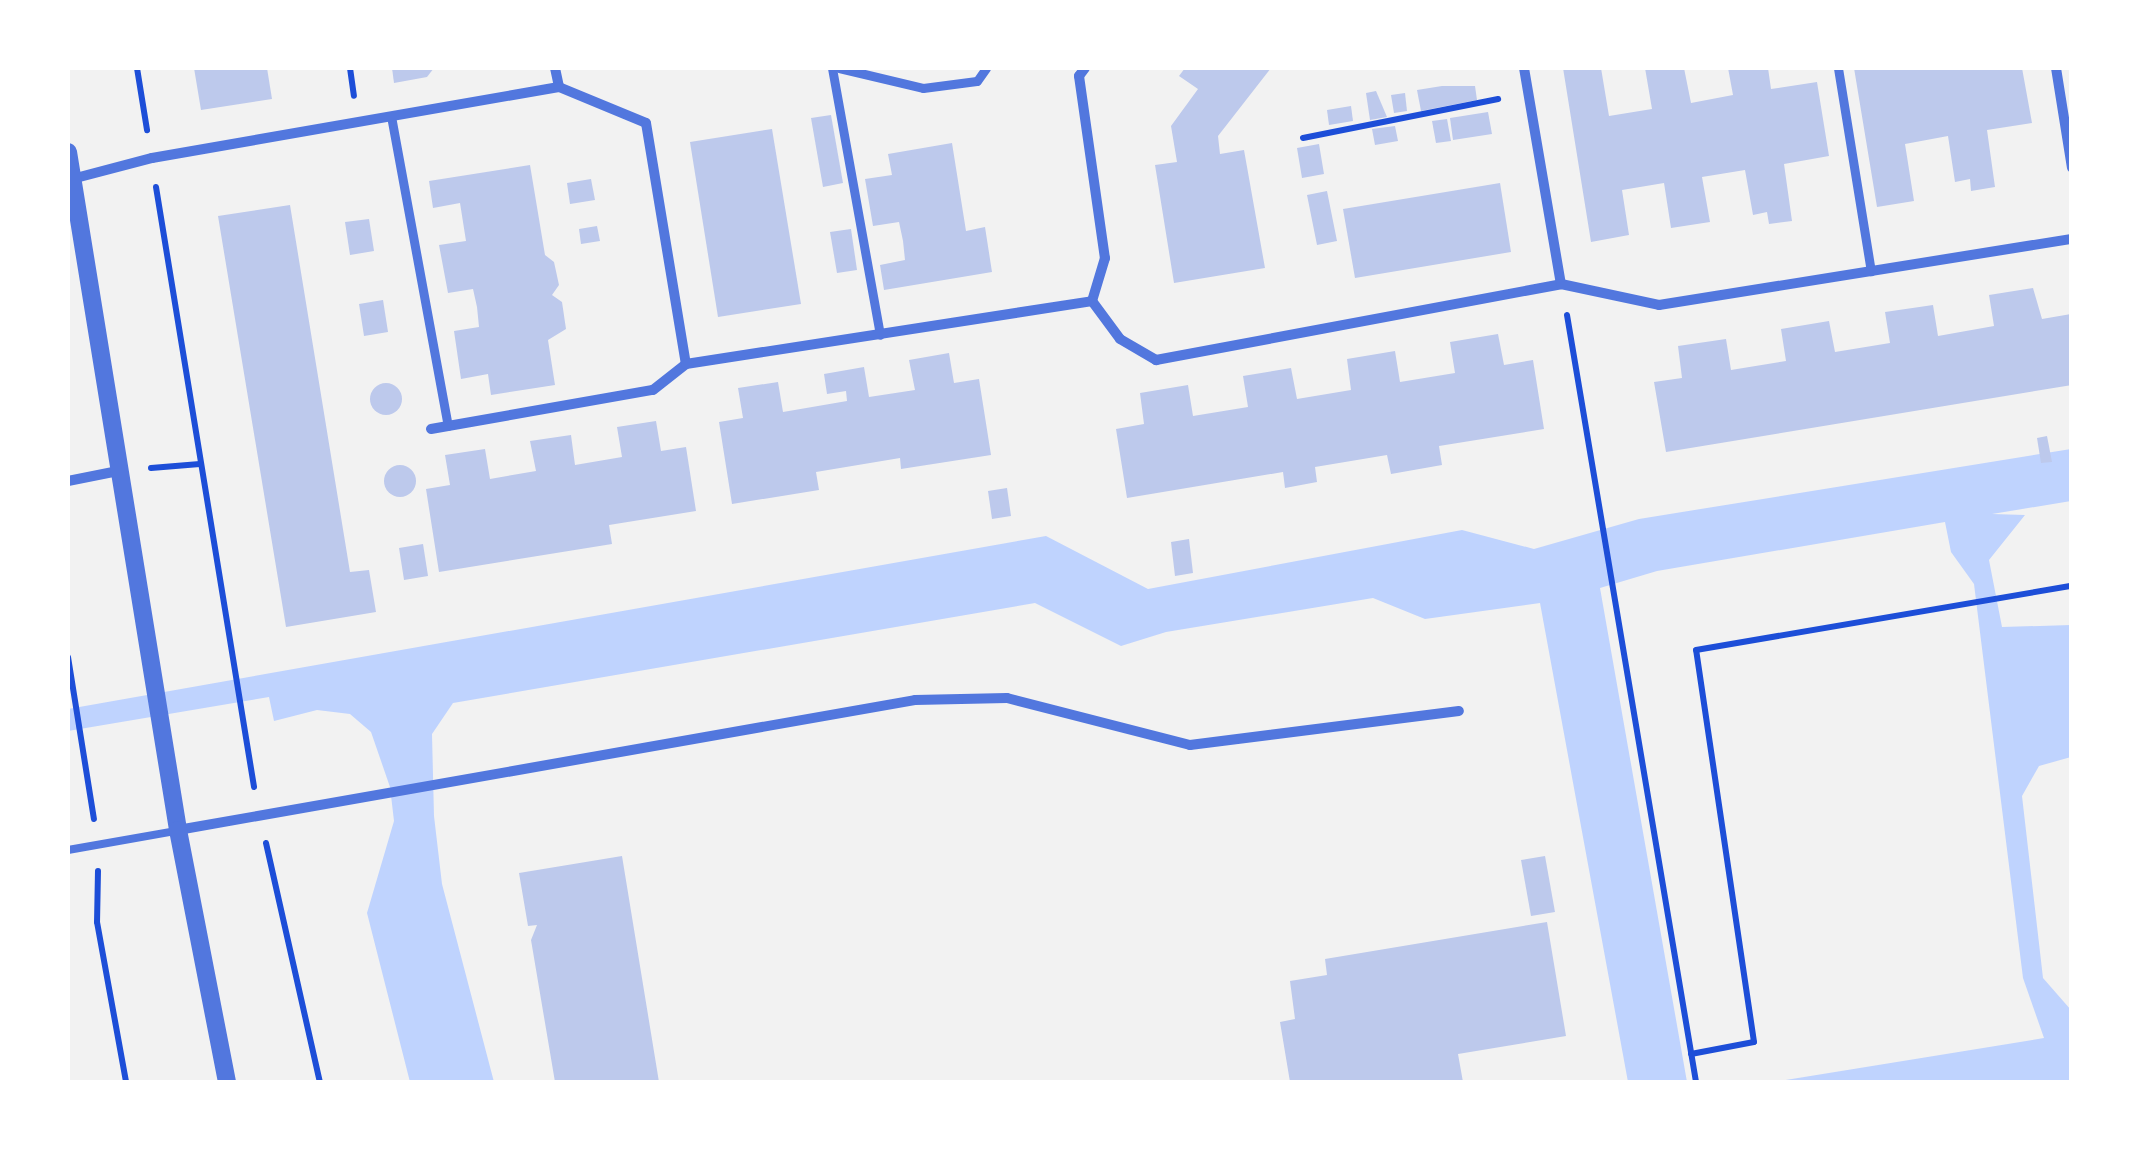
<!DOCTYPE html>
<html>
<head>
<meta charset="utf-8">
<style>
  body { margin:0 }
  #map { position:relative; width:2139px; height:1150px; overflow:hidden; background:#f2f2f2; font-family:"Archivo Narrow",sans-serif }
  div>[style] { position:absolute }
  .water>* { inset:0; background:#bfd3fe }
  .building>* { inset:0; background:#bdc9ec }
  .round { border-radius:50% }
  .path>* { height:6px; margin:-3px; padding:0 3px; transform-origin:3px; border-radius:3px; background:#1d4ed8 }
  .service>* { height:8px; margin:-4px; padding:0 4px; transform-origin:4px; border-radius:4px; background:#5277de }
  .pedestrian>* { height:9px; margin:-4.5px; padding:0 4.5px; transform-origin:4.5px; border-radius:4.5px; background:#5277de }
  .minor>* { height:10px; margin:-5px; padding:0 5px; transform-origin:5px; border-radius:5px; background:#5277de }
  .tertiary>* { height:18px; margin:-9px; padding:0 9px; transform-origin:9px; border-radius:9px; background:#5277de }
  span { translate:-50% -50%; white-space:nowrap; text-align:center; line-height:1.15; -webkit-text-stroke:9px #fff; paint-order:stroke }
  .frame { position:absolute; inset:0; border:70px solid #fff; pointer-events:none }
</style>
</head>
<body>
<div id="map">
  <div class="water">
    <div style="clip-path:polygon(2071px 449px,2071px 501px,1992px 514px,2025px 515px,1989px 560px,2002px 627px,2071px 625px,2071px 757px,2039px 766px,2022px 796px,2043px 978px,2071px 1010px,2071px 1082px,1774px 1082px,2044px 1038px,2023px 978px,1974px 584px,1951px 552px,1945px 522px,1657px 571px,1600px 588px,1687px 1082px,1628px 1082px,1540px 603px,1425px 619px,1373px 598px,1166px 632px,1121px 646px,1035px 603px,453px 703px,432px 734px,434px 816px,442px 884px,494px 1082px,410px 1082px,367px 913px,394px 821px,390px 787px,371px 732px,350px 714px,317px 710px,274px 721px,269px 697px,68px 731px,68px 709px,1046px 536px,1148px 589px,1462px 530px,1534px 549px,1639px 519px)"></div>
  </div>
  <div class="building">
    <div style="clip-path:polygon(194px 68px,267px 68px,272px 99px,201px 110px)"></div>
    <div style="clip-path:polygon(392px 68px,434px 68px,427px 77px,394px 83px)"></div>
    <div style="clip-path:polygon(1185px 68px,1271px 68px,1218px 136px,1220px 154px,1244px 150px,1265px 268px,1174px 283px,1155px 165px,1177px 162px,1171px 126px,1198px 89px,1179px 76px)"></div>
    <div style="clip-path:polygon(1563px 68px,1601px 68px,1609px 116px,1652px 109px,1645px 68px,1684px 68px,1691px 103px,1733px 95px,1728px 68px,1768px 68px,1771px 89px,1817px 82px,1829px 156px,1784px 164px,1792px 221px,1769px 224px,1767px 212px,1753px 215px,1745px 170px,1702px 177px,1710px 222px,1671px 228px,1664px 183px,1622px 190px,1629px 235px,1591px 242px)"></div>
    <div style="clip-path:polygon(1854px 68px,2022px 68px,2032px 123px,1987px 130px,1995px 187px,1971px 191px,1970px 179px,1955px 182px,1948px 136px,1905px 144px,1914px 201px,1877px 207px)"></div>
    <div style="clip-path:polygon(1442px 86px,1475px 86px,1477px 100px,1421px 111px,1417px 90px)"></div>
    <div style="clip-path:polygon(1376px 91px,1387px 117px,1370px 120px,1366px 93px)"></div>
    <div style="clip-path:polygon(1405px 93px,1407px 111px,1394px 113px,1391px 95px)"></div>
    <div style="clip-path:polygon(1351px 106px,1353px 121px,1329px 125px,1327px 110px)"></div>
    <div style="clip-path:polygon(1488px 112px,1492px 134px,1453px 140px,1450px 118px)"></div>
    <div style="clip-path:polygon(831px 115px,843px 183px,823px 187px,811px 118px)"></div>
    <div style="clip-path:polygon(1447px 119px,1451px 141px,1436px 143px,1432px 121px)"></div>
    <div style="clip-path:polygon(1395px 126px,1398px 141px,1375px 145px,1372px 129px)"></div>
    <div style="clip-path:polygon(772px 129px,801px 304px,718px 317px,690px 142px)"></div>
    <div style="clip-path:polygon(952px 143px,966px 231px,985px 227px,992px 272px,884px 290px,880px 265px,905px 260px,903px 241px,899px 222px,873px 226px,865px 179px,892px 175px,888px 154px)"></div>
    <div style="clip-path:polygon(1319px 144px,1324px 174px,1302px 178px,1297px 148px)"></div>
    <div style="clip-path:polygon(530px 165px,545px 255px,554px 262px,559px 285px,552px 295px,562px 302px,566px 329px,548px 340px,555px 385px,491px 395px,488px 374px,461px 379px,454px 331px,479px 327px,477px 307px,473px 289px,448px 293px,439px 245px,466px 241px,460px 203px,433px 208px,429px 181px)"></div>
    <div style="clip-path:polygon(591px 179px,595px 200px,570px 204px,567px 183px)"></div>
    <div style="clip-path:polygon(1500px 183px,1511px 252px,1355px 278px,1343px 209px)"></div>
    <div style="clip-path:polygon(1327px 191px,1337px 241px,1317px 245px,1307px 195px)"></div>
    <div style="clip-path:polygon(290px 205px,350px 572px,369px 570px,376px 612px,286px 627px,218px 216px)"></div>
    <div style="clip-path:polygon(369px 219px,374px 251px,350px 255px,345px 222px)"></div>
    <div style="clip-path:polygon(597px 226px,600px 241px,581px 244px,579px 229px)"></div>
    <div style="clip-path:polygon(851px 229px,857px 270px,837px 273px,830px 232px)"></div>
    <div style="clip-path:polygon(2033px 288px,2042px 319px,2071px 314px,2072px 385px,1666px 452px,1654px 382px,1682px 378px,1678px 346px,1726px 339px,1731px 370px,1786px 361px,1781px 329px,1829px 321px,1835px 352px,1890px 343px,1885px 312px,1933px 305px,1938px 336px,1994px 326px,1989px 295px)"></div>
    <div style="clip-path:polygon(383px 300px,388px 332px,364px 336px,359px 304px)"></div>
    <div style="clip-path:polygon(1498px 334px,1504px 365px,1533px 360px,1544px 429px,1439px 446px,1442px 465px,1391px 474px,1387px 455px,1315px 467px,1317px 482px,1285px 488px,1283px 472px,1127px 498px,1116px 429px,1144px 424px,1140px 393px,1188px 385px,1193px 416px,1248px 407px,1243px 376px,1291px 368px,1297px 399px,1351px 390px,1347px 359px,1395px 351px,1400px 382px,1455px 373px,1450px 342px)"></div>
    <div style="clip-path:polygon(949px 353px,954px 383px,979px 379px,991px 455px,901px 469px,900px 458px,816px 472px,819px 490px,732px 504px,719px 422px,743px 418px,738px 388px,778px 382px,783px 412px,847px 401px,846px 391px,827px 394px,824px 374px,864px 367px,869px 397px,915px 390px,909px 360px)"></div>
    <div class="round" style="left:370px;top:383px;width:32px;height:32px"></div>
    <div style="clip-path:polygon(656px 421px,661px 451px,686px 447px,696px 511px,609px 525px,612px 544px,439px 572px,426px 489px,450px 485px,445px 455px,485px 449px,490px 479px,536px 471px,530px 441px,571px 435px,575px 465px,622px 457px,617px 427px)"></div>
    <div style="clip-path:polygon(2047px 436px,2052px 462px,2041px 463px,2037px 438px)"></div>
    <div class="round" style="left:384px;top:465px;width:32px;height:32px"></div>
    <div style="clip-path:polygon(1007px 488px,1011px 516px,992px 519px,988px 491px)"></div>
    <div style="clip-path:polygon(1189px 539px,1193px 573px,1175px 576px,1171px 542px)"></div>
    <div style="clip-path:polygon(423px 544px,428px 576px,404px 580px,399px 548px)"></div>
    <div style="clip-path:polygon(622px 856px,659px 1082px,555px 1082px,531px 940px,537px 925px,528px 926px,519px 873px)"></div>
    <div style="clip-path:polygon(1545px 856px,1555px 912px,1531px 916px,1521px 860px)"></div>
    <div style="clip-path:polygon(1547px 922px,1566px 1036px,1458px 1054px,1463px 1082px,1290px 1082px,1280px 1022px,1295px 1019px,1290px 981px,1327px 975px,1325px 959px)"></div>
  </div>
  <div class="path">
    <div style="left:137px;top:68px;width:63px;rotate:80.8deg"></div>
    <div style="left:350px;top:68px;width:28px;rotate:82deg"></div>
    <div style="left:1303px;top:138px;width:199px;rotate:-11.3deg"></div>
    <div style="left:156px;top:187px;width:608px;rotate:80.72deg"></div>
    <div style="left:1567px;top:315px;width:778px;rotate:80.45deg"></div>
    <div style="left:151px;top:468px;width:49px;rotate:-4.7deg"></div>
    <div style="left:68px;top:657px;width:164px;rotate:80.9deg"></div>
    <div style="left:266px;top:843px;width:245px;rotate:77.3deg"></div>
    <div style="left:98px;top:871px;width:51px;rotate:91.1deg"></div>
    <div style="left:97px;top:922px;width:163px;rotate:79.7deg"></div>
    <div style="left:1691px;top:1054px;width:64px;rotate:-10.8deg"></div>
    <div style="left:1754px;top:1042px;width:396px;rotate:-98.4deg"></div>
    <div style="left:1696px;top:650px;width:381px;rotate:-9.7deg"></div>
  </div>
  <div class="service">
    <div style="left:68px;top:850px;width:110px;rotate:-10deg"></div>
  </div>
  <div class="pedestrian">
    <div style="left:832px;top:68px;width:271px;rotate:79.8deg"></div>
    <div style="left:839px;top:68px;width:86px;rotate:13.4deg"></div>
    <div style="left:923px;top:88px;width:54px;rotate:-7.4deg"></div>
    <div style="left:977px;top:81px;width:16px;rotate:-55deg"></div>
    <div style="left:1838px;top:68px;width:206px;rotate:80.8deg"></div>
    <div style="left:391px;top:116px;width:315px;rotate:79.6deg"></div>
  </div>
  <div class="minor">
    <div style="left:555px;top:68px;width:19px;rotate:78deg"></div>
    <div style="left:1085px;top:68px;width:10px;rotate:127deg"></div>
    <div style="left:1079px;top:76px;width:184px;rotate:81.9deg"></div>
    <div style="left:1105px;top:258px;width:45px;rotate:106.8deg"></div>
    <div style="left:1524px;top:68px;width:219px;rotate:80.3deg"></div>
    <div style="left:2056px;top:68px;width:101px;rotate:80.9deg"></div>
    <div style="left:72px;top:179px;width:83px;rotate:-14.7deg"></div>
    <div style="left:152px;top:158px;width:413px;rotate:-9.9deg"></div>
    <div style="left:559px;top:87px;width:94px;rotate:22.5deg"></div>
    <div style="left:646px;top:123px;width:244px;rotate:80.6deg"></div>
    <div style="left:1092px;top:301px;width:47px;rotate:53.6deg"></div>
    <div style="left:1120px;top:339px;width:42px;rotate:30.3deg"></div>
    <div style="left:1156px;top:360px;width:412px;rotate:-10.6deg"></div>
    <div style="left:1561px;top:284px;width:100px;rotate:12.1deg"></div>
    <div style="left:1659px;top:305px;width:418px;rotate:-9.1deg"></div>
    <div style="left:431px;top:429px;width:225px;rotate:-10deg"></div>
    <div style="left:653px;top:390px;width:42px;rotate:-38.2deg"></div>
    <div style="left:686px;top:364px;width:411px;rotate:-8.8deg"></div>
    <div style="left:68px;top:481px;width:51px;rotate:-11.3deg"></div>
    <div style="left:178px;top:830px;width:748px;rotate:-10deg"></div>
    <div style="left:915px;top:700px;width:92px;rotate:-1.2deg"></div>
    <div style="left:1007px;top:698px;width:189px;rotate:14.4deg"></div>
    <div style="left:1190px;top:745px;width:271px;rotate:-7.2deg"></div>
  </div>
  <div class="tertiary">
    <div style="left:68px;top:152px;width:687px;rotate:80.78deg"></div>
    <div style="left:178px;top:830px;width:257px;rotate:79deg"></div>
  </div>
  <div class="frame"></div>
</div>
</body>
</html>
